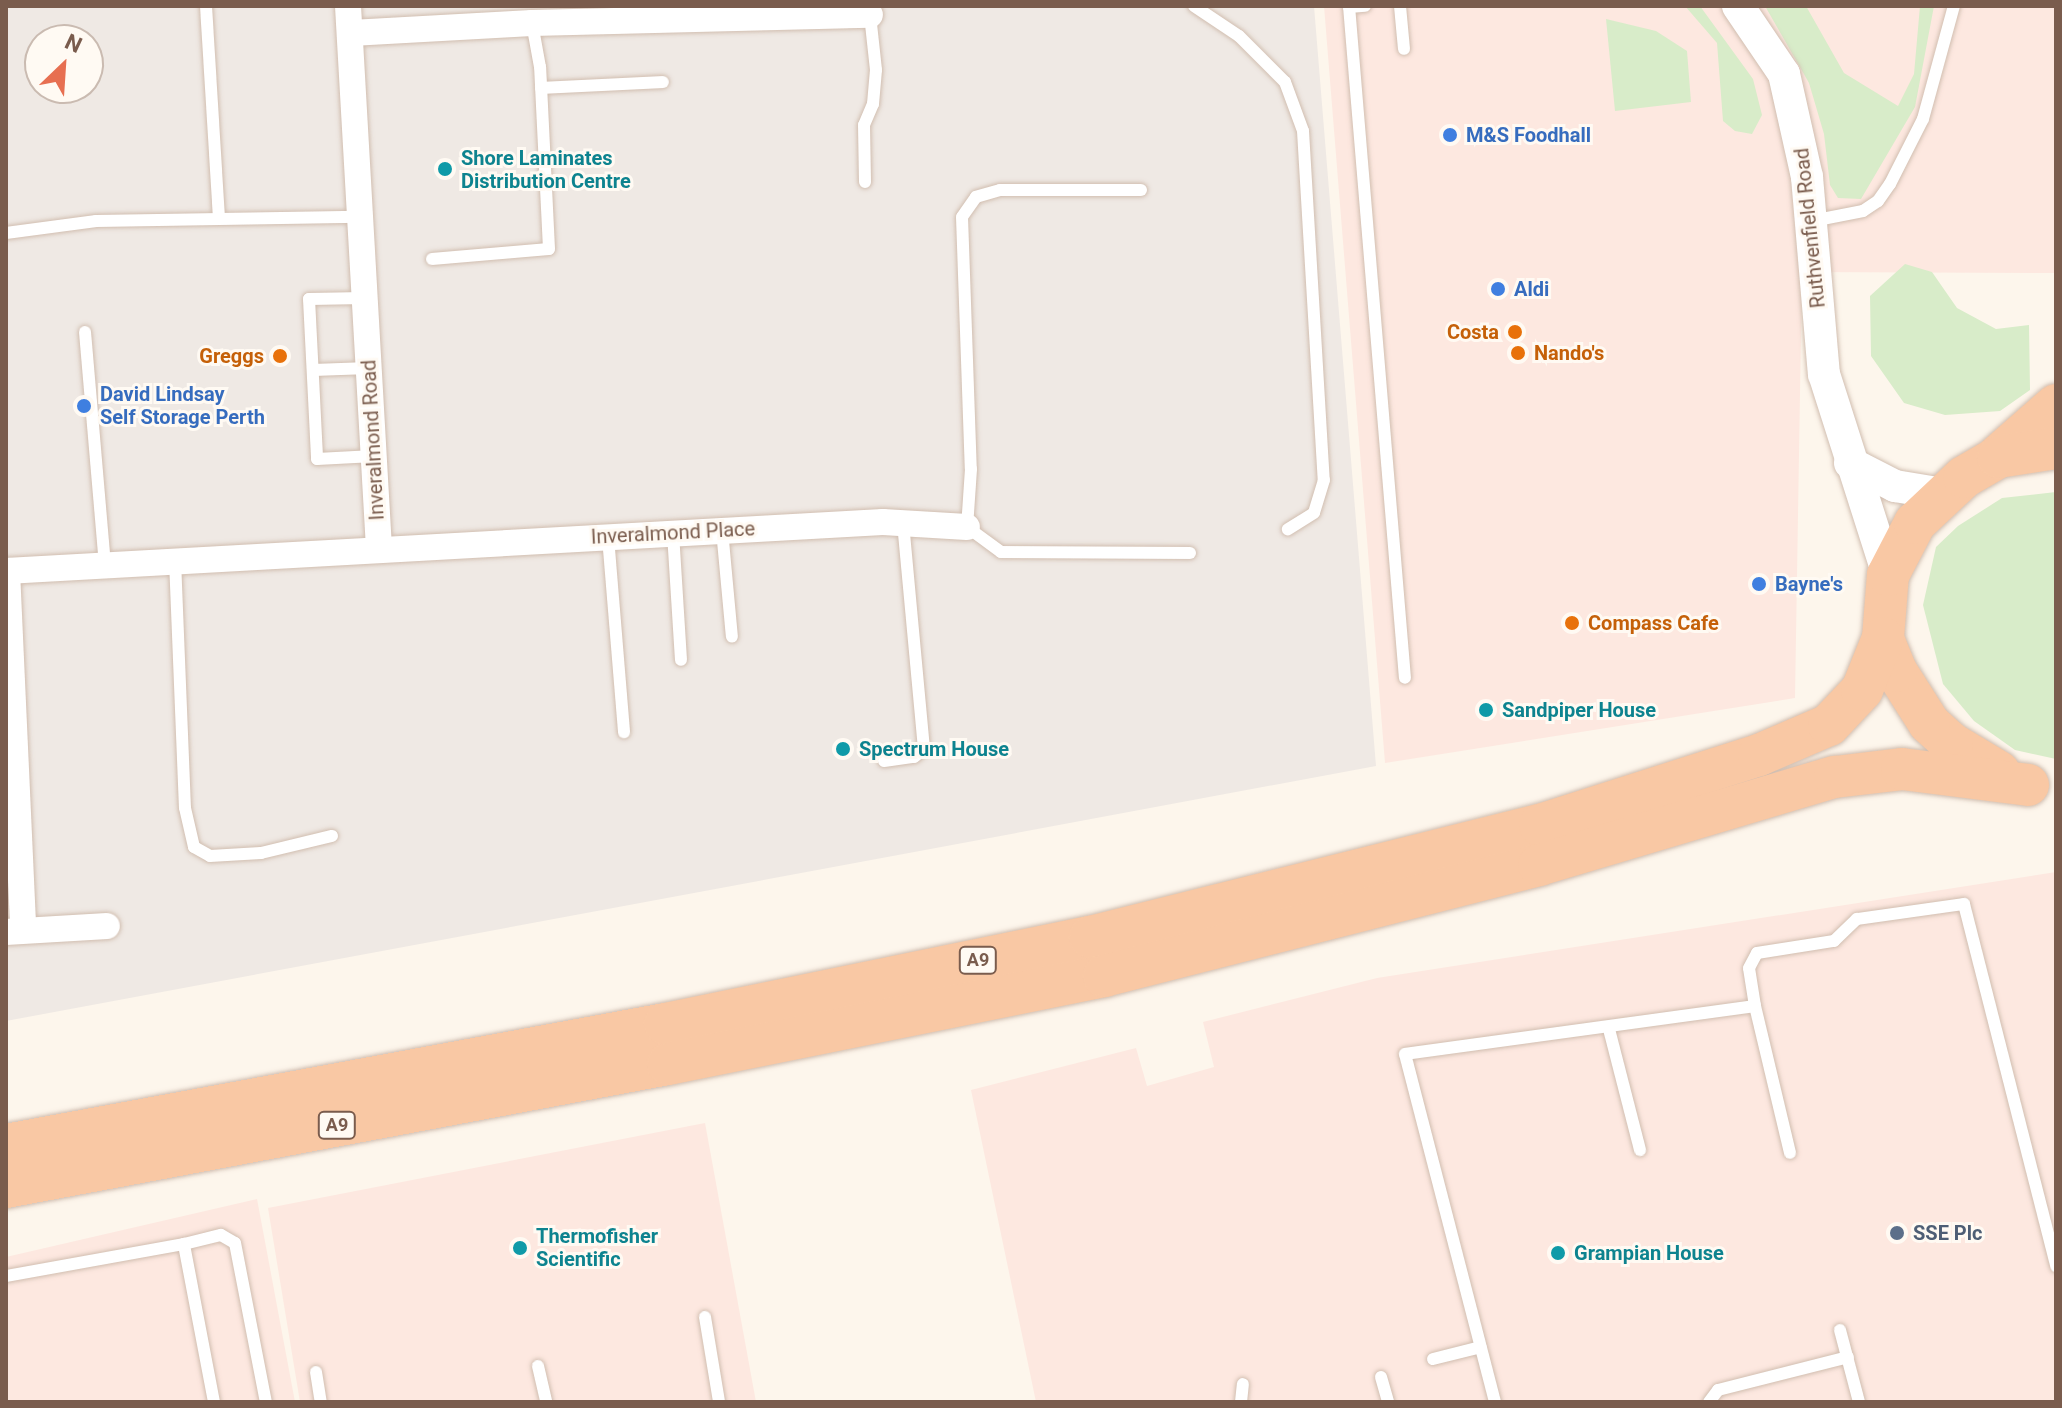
<!DOCTYPE html>
<html>
<head>
<meta charset="utf-8">
<style>
  body { margin:0 }
  #map { position:relative; width:2062px; height:1408px; overflow:hidden; background:#fdf6ec; font-family:Roboto,sans-serif }
  div>[style] { position:absolute }
  .commercial>* { inset:0; background:#fde8e0 }
  .industrial>* { inset:0; background:#efe9e4 }
  .green>* { inset:0; background:#d8ecc9 }
  .roads { filter:drop-shadow(0 0 2px #d1beb0) drop-shadow(0 0 2px #d1beb0) }
  .service>* { height:12px; margin:-6px; padding:0 6px; transform-origin:6px; border-radius:6px; background:#fff }
  .minor>* { height:26px; margin:-13px; padding:0 13px; transform-origin:13px; border-radius:13px; background:#fff }
  .tertiary>* { height:32px; margin:-16px; padding:0 16px; transform-origin:16px; border-radius:16px; background:#fff }
  .trunk>* { height:42px; margin:-21px; padding:0 21px; transform-origin:21px; border-radius:21px; background:#f9c8a4 }
  .dots>* { width:22px; height:22px; translate:-50% -50%; box-sizing:border-box; border:4px solid #fffaf3; border-radius:50% }
  span { translate:-50% -50%; white-space:nowrap; text-align:center; line-height:1.15; -webkit-text-stroke:6px #fffaf3; paint-order:stroke }
  .shield-label span { padding:2px 6px; background:#fffaf3; border:2px solid; border-radius:6px; -webkit-text-stroke-width:0 }
  .shield-label { font-size:18px; color:#7a5c4d; font-weight:700 }
  .shop-label { font-size:20px; color:#366cbe; font-weight:700 }
  .left { translate:0 -50%; text-align:left }
  .culture-label { font-size:20px; color:#0d838f; font-weight:700 }
  .street-label { font-size:20px; color:#7a5c4d }
  .food-label { font-size:20px; color:#c56008; font-weight:700 }
  .right { translate:-100% -50%; text-align:right }
  .service-label { font-size:20px; color:#4e5e75; font-weight:700 }
  .frame { position:absolute; inset:0; border:8px solid #7a5c4d; pointer-events:none }
  .north { position:absolute; left:24px; top:24px; width:80px; height:80px; box-sizing:border-box; background:#fffaf3; border:2px solid #cabbb1; border-radius:50%; rotate:25deg; font-size:22px; font-weight:700; line-height:32px; text-align:center; color:#7a5c4d }
  .north::after { content:''; display:block; margin:auto; width:28px; height:36px; background:#e76f51; clip-path:polygon(50% 0,100% 100%,50% 72%,0 100%) }
</style>
</head>
<body>
<div id="map">
  <div class="commercial">
    <div style="clip-path:polygon(1324px 6px,2056px 6px,2056px 273px,1802px 272px,1795px 698px,1385px 763px)"></div>
    <div style="clip-path:polygon(2056px 872px,2056px 1402px,1036px 1402px,971px 1090px,1136px 1048px,1147px 1086px,1214px 1067px,1203px 1022px,1377px 978px)"></div>
    <div style="clip-path:polygon(705px 1123px,756px 1402px,300px 1402px,268px 1208px)"></div>
    <div style="clip-path:polygon(257px 1199px,295px 1402px,6px 1402px,6px 1257px)"></div>
  </div>
  <div class="industrial">
    <div style="clip-path:polygon(evenodd,6px 6px,1314px 6px,1376px 766px,6px 1021px,6px 6px,40px 40px,88px 40px,88px 88px,40px 88px,40px 40px)"></div>
  </div>
  <div class="green">
    <div style="clip-path:polygon(1685px 6px,1700px 6px,1753px 79px,1762px 115px,1752px 134px,1735px 131px,1723px 121px,1717px 43px)"></div>
    <div style="clip-path:polygon(1765px 6px,1806px 6px,1844px 73px,1898px 106px,1914px 74px,1920px 6px,1934px 6px,1915px 107px,1861px 199px,1838px 198px,1830px 185px,1824px 134px,1809px 83px)"></div>
    <div style="clip-path:polygon(1606px 19px,1656px 31px,1687px 51px,1691px 102px,1615px 111px)"></div>
    <div style="clip-path:polygon(1905px 264px,1932px 272px,1957px 308px,1996px 329px,2029px 325px,2030px 390px,2000px 411px,1945px 415px,1904px 403px,1871px 356px,1870px 296px)"></div>
    <div style="clip-path:polygon(2056px 492px,2056px 759px,2015px 750px,1974px 721px,1943px 684px,1923px 605px,1936px 547px,1958px 526px,2002px 498px)"></div>
  </div>
  <div class="roads">
    <div class="service">
      <div style="left:206px;top:6px;width:210px;rotate:86.5deg"></div>
      <div style="left:1194px;top:6px;width:54px;rotate:33.7deg"></div>
      <div style="left:1239px;top:36px;width:65px;rotate:45deg"></div>
      <div style="left:1285px;top:82px;width:52px;rotate:69.8deg"></div>
      <div style="left:1303px;top:131px;width:350px;rotate:86.6deg"></div>
      <div style="left:1324px;top:480px;width:34px;rotate:107deg"></div>
      <div style="left:1314px;top:513px;width:31px;rotate:148deg"></div>
      <div style="left:1349px;top:6px;width:674px;rotate:85.24deg"></div>
      <div style="left:1400px;top:6px;width:43px;rotate:84.7deg"></div>
      <div style="left:1349px;top:7px;width:16px;rotate:-4deg"></div>
      <div style="left:541px;top:88px;width:122px;rotate:-2.8deg"></div>
      <div style="left:865px;top:182px;width:57px;rotate:-91deg"></div>
      <div style="left:864px;top:125px;width:23px;rotate:-67deg"></div>
      <div style="left:873px;top:104px;width:34px;rotate:-85deg"></div>
      <div style="left:876px;top:70px;width:55px;rotate:-96.2deg"></div>
      <div style="left:1141px;top:190px;width:141px;rotate:180deg"></div>
      <div style="left:1000px;top:190px;width:25px;rotate:164deg"></div>
      <div style="left:976px;top:197px;width:24px;rotate:125deg"></div>
      <div style="left:962px;top:217px;width:252px;rotate:88deg"></div>
      <div style="left:971px;top:469px;width:58px;rotate:93.9deg"></div>
      <div style="left:967px;top:527px;width:42px;rotate:36.3deg"></div>
      <div style="left:1001px;top:552px;width:189px;rotate:0.3deg"></div>
      <div style="left:1812px;top:221px;width:52px;rotate:-11.1deg"></div>
      <div style="left:1863px;top:211px;width:18px;rotate:-34deg"></div>
      <div style="left:1878px;top:201px;width:21px;rotate:-55deg"></div>
      <div style="left:1890px;top:184px;width:73px;rotate:-63.1deg"></div>
      <div style="left:1923px;top:119px;width:117px;rotate:-74.7deg"></div>
      <div style="left:6px;top:233px;width:91px;rotate:-7.6deg"></div>
      <div style="left:96px;top:221px;width:263px;rotate:-0.9deg"></div>
      <div style="left:432px;top:259px;width:117px;rotate:-4.9deg"></div>
      <div style="left:549px;top:249px;width:182px;rotate:-92.8deg"></div>
      <div style="left:540px;top:67px;width:45px;rotate:-100.3deg"></div>
      <div style="left:365px;top:298px;width:56px;rotate:179deg"></div>
      <div style="left:309px;top:299px;width:160px;rotate:87.1deg"></div>
      <div style="left:317px;top:459px;width:57px;rotate:-3deg"></div>
      <div style="left:85px;top:332px;width:232px;rotate:85.1deg"></div>
      <div style="left:313px;top:370px;width:56px;rotate:-2deg"></div>
      <div style="left:722px;top:530px;width:107px;rotate:84.7deg"></div>
      <div style="left:673px;top:533px;width:127px;rotate:86.4deg"></div>
      <div style="left:608px;top:537px;width:196px;rotate:85.3deg"></div>
      <div style="left:175px;top:560px;width:248px;rotate:87.7deg"></div>
      <div style="left:185px;top:808px;width:40px;rotate:77deg"></div>
      <div style="left:194px;top:847px;width:18px;rotate:29deg"></div>
      <div style="left:210px;top:856px;width:51px;rotate:-3.4deg"></div>
      <div style="left:261px;top:853px;width:73px;rotate:-13.5deg"></div>
      <div style="left:884px;top:761px;width:30px;rotate:-8deg"></div>
      <div style="left:914px;top:757px;width:13px;rotate:-39deg"></div>
      <div style="left:924px;top:749px;width:227px;rotate:-95.3deg"></div>
      <div style="left:1755px;top:1006px;width:38px;rotate:-99deg"></div>
      <div style="left:1749px;top:968px;width:17px;rotate:-62deg"></div>
      <div style="left:1757px;top:953px;width:78px;rotate:-8.9deg"></div>
      <div style="left:1834px;top:941px;width:32px;rotate:-44deg"></div>
      <div style="left:1857px;top:919px;width:108px;rotate:-8deg"></div>
      <div style="left:1964px;top:904px;width:374px;rotate:75.7deg"></div>
      <div style="left:1609px;top:1029px;width:125px;rotate:75.6deg"></div>
      <div style="left:6px;top:1276px;width:181px;rotate:-10.2deg"></div>
      <div style="left:705px;top:1317px;width:86px;rotate:80.6deg"></div>
      <div style="left:1840px;top:1330px;width:74px;rotate:75.2deg"></div>
      <div style="left:1433px;top:1359px;width:49px;rotate:-14deg"></div>
      <div style="left:538px;top:1366px;width:37px;rotate:77deg"></div>
      <div style="left:316px;top:1372px;width:30px;rotate:81deg"></div>
      <div style="left:1381px;top:1377px;width:26px;rotate:74deg"></div>
      <div style="left:214px;top:1402px;width:161px;rotate:-100.8deg"></div>
      <div style="left:184px;top:1244px;width:38px;rotate:-14deg"></div>
      <div style="left:221px;top:1235px;width:16px;rotate:30deg"></div>
      <div style="left:235px;top:1243px;width:162px;rotate:79deg"></div>
      <div style="left:1241px;top:1402px;width:18px;rotate:-84deg"></div>
      <div style="left:1495px;top:1402px;width:359px;rotate:-104.5deg"></div>
      <div style="left:1405px;top:1054px;width:353px;rotate:-7.8deg"></div>
      <div style="left:1755px;top:1006px;width:151px;rotate:76.6deg"></div>
      <div style="left:1709px;top:1402px;width:15px;rotate:-53deg"></div>
      <div style="left:1718px;top:1390px;width:134px;rotate:-14.2deg"></div>
    </div>
    <div class="minor">
      <div style="left:348px;top:6px;width:543px;rotate:86.73deg"></div>
      <div style="left:351px;top:33px;width:181px;rotate:-3.2deg"></div>
      <div style="left:532px;top:23px;width:338px;rotate:-1.4deg"></div>
      <div style="left:6px;top:571px;width:878px;rotate:-3.2deg"></div>
      <div style="left:883px;top:522px;width:84px;rotate:3.4deg"></div>
      <div style="left:7px;top:571px;width:359px;rotate:87.4deg"></div>
      <div style="left:6px;top:932px;width:101px;rotate:-3.4deg"></div>
    </div>
    <div class="tertiary">
      <div style="left:1738px;top:6px;width:82px;rotate:55.9deg"></div>
      <div style="left:1784px;top:74px;width:106px;rotate:77.4deg"></div>
      <div style="left:1807px;top:177px;width:198px;rotate:85.1deg"></div>
      <div style="left:1824px;top:374px;width:211px;rotate:72.3deg"></div>
      <div style="left:1850px;top:463px;width:51px;rotate:27.1deg"></div>
      <div style="left:1895px;top:486px;width:49px;rotate:9.5deg"></div>
    </div>
    <div class="trunk">
      <div style="left:1998px;top:456px;width:77px;rotate:-41.3deg"></div>
      <div style="left:1999px;top:772px;width:55px;rotate:-149.2deg"></div>
      <div style="left:1952px;top:744px;width:31px;rotate:-138deg"></div>
      <div style="left:1929px;top:723px;width:62px;rotate:-122.4deg"></div>
      <div style="left:1896px;top:671px;width:35px;rotate:-112deg"></div>
      <div style="left:1883px;top:638px;width:63px;rotate:-85.5deg"></div>
      <div style="left:1888px;top:575px;width:59px;rotate:-62.6deg"></div>
      <div style="left:1915px;top:523px;width:67px;rotate:-43.2deg"></div>
      <div style="left:1964px;top:477px;width:39px;rotate:-30deg"></div>
      <div style="left:1998px;top:457px;width:59px;rotate:-8.8deg"></div>
      <div style="left:6px;top:1145px;width:670px;rotate:-10.4deg"></div>
      <div style="left:665px;top:1024px;width:434px;rotate:-11.6deg"></div>
      <div style="left:1090px;top:937px;width:464px;rotate:-14deg"></div>
      <div style="left:1540px;top:825px;width:230px;rotate:-17.7deg"></div>
      <div style="left:1759px;top:755px;width:76px;rotate:-23.2deg"></div>
      <div style="left:1829px;top:725px;width:48px;rotate:-46.7deg"></div>
      <div style="left:1862px;top:690px;width:56px;rotate:-68deg"></div>
      <div style="left:6px;top:1187px;width:673px;rotate:-10.53deg"></div>
      <div style="left:668px;top:1064px;width:445px;rotate:-11.4deg"></div>
      <div style="left:1104px;top:976px;width:449px;rotate:-14.3deg"></div>
      <div style="left:1539px;top:865px;width:309px;rotate:-16.6deg"></div>
      <div style="left:1835px;top:777px;width:67px;rotate:-6.8deg"></div>
      <div style="left:1902px;top:769px;width:127px;rotate:7.2deg"></div>
    </div>
  </div>
  <div class="dots">
    <div style="left:1450px;top:135px;background:#3f7fe0"></div>
    <div style="left:445px;top:169px;background:#0f9aa8"></div>
    <div style="left:1498px;top:289px;background:#3f7fe0"></div>
    <div style="left:1515px;top:332px;background:#e8710a"></div>
    <div style="left:1518px;top:353px;background:#e8710a"></div>
    <div style="left:280px;top:356px;background:#e8710a"></div>
    <div style="left:84px;top:406px;background:#3f7fe0"></div>
    <div style="left:1759px;top:584px;background:#3f7fe0"></div>
    <div style="left:1572px;top:623px;background:#e8710a"></div>
    <div style="left:1486px;top:710px;background:#0f9aa8"></div>
    <div style="left:843px;top:749px;background:#0f9aa8"></div>
    <div style="left:1897px;top:1233px;background:#5c6f8a"></div>
    <div style="left:520px;top:1248px;background:#0f9aa8"></div>
    <div style="left:1558px;top:1253px;background:#0f9aa8"></div>
  </div>
  <div class="shield-label">
    <span style="left:978px;top:960px">A9</span>
    <span style="left:337px;top:1125px">A9</span>
  </div>
  <div class="shop-label">
    <span class="left" style="left:1466px;top:135px">M&amp;S Foodhall</span>
    <span class="left" style="left:1514px;top:289px">Aldi</span>
    <span class="left" style="left:100px;top:406px">David Lindsay<br>Self Storage Perth</span>
    <span class="left" style="left:1775px;top:584px">Bayne's</span>
  </div>
  <div class="culture-label">
    <span class="left" style="left:461px;top:170px">Shore Laminates<br>Distribution Centre</span>
    <span class="left" style="left:1502px;top:710px">Sandpiper House</span>
    <span class="left" style="left:859px;top:749px">Spectrum House</span>
    <span class="left" style="left:536px;top:1248px">Thermofisher<br>Scientific</span>
    <span class="left" style="left:1574px;top:1253px">Grampian House</span>
  </div>
  <div class="street-label">
    <span style="left:1810px;top:228px;rotate:-96deg">Ruthvenfield Road</span>
    <span style="left:373px;top:440px;rotate:-93deg">Inveralmond Road</span>
    <span style="left:673px;top:533px;rotate:-3deg">Inveralmond Place</span>
  </div>
  <div class="food-label">
    <span class="right" style="left:1499px;top:332px">Costa</span>
    <span class="left" style="left:1534px;top:353px">Nando's</span>
    <span class="right" style="left:264px;top:356px">Greggs</span>
    <span class="left" style="left:1588px;top:623px">Compass Cafe</span>
  </div>
  <div class="service-label">
    <span class="left" style="left:1913px;top:1233px">SSE Plc</span>
  </div>
  <div class="frame"></div>
  <div class="north">N</div>
</div>
</body>
</html>
